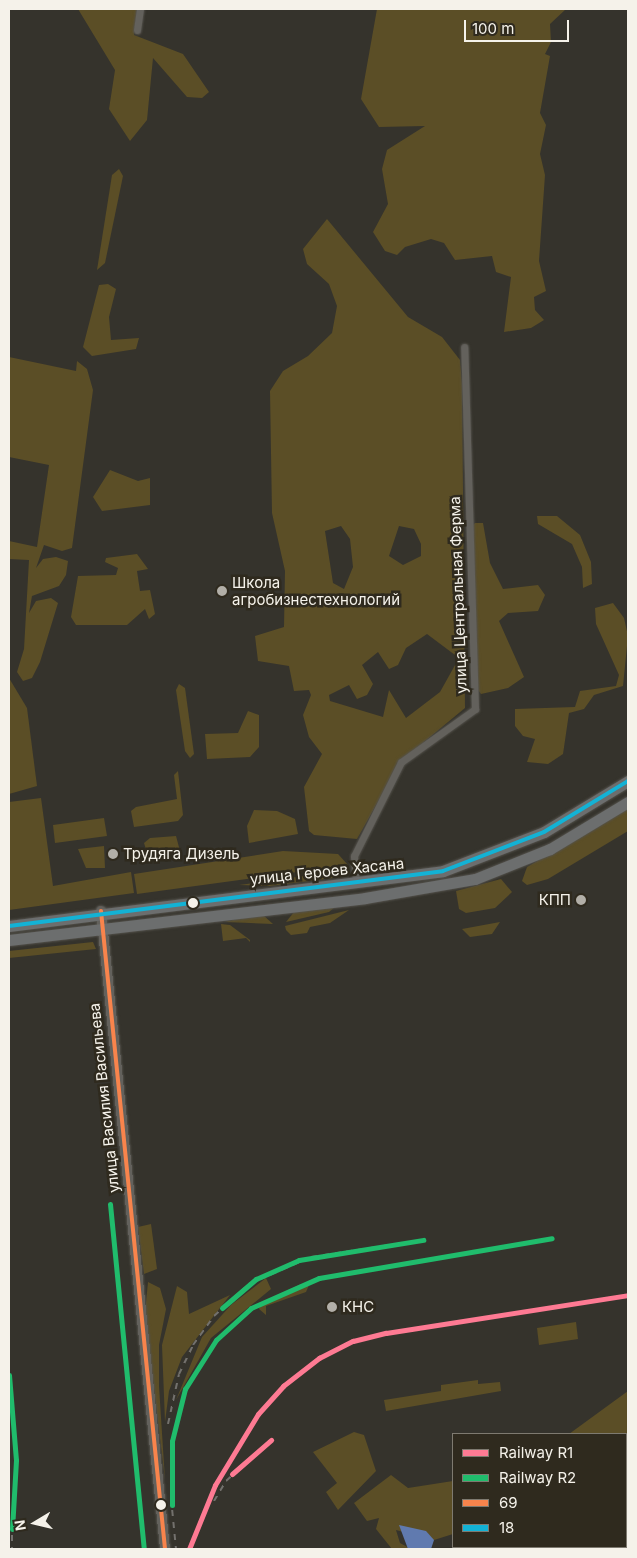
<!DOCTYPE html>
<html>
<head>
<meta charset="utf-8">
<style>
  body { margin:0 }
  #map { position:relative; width:637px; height:1558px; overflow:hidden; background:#35332c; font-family:Inter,sans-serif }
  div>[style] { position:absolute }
  .green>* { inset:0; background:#5b4e26 }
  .water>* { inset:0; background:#607aaf }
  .roads { filter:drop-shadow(0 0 1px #54524c) drop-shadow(0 0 1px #54524c) }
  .street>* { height:7px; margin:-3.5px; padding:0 3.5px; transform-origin:3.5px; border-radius:3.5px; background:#63615c }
  .secondary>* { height:10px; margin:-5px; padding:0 5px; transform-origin:5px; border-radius:5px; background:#63615c }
  .primary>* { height:11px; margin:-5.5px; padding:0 5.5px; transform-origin:5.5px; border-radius:5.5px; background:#6c6e6e }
  .rail>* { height:2px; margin-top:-1px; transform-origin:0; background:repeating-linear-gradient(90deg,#73716d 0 6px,transparent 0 12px) }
  .bus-1>* { height:4px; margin:-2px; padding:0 2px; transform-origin:2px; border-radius:2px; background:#f8844c }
  .bus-2>* { height:4px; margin:-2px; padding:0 2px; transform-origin:2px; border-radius:2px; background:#13b2d5 }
  .rail-1>* { height:5px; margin:-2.5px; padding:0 2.5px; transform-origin:2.5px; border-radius:2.5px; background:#fe7a93 }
  .rail-2>* { height:5px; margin:-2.5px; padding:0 2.5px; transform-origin:2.5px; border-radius:2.5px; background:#20bc6c }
  .dots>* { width:14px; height:14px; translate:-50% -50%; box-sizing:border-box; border:2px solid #2f2a1e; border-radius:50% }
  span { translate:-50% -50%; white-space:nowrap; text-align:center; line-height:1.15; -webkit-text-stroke:5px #2f2a1e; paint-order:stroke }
  .poi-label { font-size:15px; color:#f5f2ea }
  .left { translate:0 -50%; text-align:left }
  .right { translate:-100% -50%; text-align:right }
  .street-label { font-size:15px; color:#f5f2ea }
  .frame { position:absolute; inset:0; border:10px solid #f5f2ea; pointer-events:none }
  .legend { position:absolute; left:452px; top:1433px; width:175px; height:115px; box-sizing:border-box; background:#2f2a1e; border:1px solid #7e7a70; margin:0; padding:6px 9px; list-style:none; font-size:15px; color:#f5f2ea }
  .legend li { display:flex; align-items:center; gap:10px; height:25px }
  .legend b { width:25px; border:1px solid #7e7a70 }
  .north { position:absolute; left:10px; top:1498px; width:50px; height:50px; -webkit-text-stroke:4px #2f2a1e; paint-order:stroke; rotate:261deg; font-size:14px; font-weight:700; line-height:20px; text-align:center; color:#f5f2ea }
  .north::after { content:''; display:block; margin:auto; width:18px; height:22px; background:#f5f2ea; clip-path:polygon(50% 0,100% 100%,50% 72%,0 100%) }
  .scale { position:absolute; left:464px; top:20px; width:105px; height:22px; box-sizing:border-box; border:2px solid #f5f2ea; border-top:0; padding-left:6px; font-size:15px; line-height:18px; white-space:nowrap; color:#f5f2ea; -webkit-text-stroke:4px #2f2a1e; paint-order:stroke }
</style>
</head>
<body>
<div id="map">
  <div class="green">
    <div style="clip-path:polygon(78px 9px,137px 9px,134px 35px,183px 54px,209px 92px,202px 98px,187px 97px,153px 58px,147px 120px,130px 141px,109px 109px,115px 70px)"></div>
    <div style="clip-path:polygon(377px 9px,566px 9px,550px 24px,551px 42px,545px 54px,550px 56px,540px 113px,546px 125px,540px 154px,545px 175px,539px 261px,546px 291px,534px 297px,535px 310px,544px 320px,531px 328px,504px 332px,511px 277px,496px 272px,492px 256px,455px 260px,444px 243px,431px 239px,405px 247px,397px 255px,385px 251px,373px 232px,388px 204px,382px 169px,387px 150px,425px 126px,379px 127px,361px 99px)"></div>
    <div style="clip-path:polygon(119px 169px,123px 176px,105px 263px,97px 270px,112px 175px)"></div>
    <div style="clip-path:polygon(evenodd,327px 219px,408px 317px,442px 337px,460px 360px,462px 384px,465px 708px,401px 761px,357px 839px,314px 835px,309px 831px,304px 787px,322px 754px,309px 737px,303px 715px,311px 695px,309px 690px,294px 691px,289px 666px,258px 661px,255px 636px,284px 627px,285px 571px,272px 513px,270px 391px,283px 371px,308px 356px,332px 333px,337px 306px,329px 284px,307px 264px,303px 249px,327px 219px,341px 526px,350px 539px,353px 567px,344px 589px,333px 583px,325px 531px,341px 526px,327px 219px,399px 526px,414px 529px,421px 544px,421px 556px,403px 565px,389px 556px,399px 526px,327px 219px,427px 634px,459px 658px,440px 692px,406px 718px,389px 690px,383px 717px,330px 701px,329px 695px,349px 685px,357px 699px,367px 695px,373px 684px,362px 665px,378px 652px,389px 669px,398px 665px,406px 648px,427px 634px)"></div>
    <div style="clip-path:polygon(108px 284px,116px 289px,109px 317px,111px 340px,139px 338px,136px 349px,92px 356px,83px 347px,99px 285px)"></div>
    <div style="clip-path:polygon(9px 357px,76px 371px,77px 361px,87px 369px,93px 390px,72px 548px,62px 551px,44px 545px,36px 568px,43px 559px,56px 557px,68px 561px,66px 575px,59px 586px,32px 596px,29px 613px,36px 601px,51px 598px,58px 603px,40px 662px,32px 678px,23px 681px,17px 672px,24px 649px,29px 560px,9px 559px,9px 541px,37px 547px,49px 465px,9px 457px)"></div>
    <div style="clip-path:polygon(110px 470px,138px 481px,150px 478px,150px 505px,102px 511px,93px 497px)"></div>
    <div style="clip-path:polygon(537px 516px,557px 516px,580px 535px,591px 562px,592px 584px,583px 588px,582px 567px,572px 544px,538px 524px)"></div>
    <div style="clip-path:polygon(475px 523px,483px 523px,490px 563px,503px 589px,538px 585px,545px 595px,538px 611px,508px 613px,499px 621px,524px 677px,508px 688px,481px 694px,476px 687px,472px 526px)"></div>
    <div style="clip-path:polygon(137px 554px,148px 569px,137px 571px,140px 591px,150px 590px,155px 614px,149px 619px,145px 609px,127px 625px,76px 625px,71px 617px,78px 576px,116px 575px,118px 568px,105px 562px,106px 558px)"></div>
    <div style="clip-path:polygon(613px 603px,624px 618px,628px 636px,623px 686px,594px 695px,584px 709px,569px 713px,563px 754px,548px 764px,527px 762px,535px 739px,523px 736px,515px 726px,515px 709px,575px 707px,580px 691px,616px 686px,619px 675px,596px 624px,595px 608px)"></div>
    <div style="clip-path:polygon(9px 678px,27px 708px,37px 786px,9px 794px)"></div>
    <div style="clip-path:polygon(179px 684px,185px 688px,194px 754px,190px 758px,185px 751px,176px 690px)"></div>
    <div style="clip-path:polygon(248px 711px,259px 715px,259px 747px,250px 757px,207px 759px,205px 734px,238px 733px)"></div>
    <div style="clip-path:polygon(178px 771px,183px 815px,178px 821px,134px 827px,131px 811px,136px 807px,177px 799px,174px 775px)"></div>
    <div style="clip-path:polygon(41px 798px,53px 886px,131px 872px,134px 893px,9px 910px,9px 802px)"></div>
    <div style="clip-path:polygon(628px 808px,628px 831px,548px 879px,527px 885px,522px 881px,527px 867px)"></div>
    <div style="clip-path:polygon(254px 810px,277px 811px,295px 819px,298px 834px,249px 843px,247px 826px)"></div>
    <div style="clip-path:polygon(104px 818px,107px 836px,55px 843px,53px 825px)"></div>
    <div style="clip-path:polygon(176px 836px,180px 851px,148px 856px,144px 843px,150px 838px)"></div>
    <div style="clip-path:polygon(104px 846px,105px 868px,86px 868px,78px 849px)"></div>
    <div style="clip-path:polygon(283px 851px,338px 854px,348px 865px,137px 894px,134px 874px)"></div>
    <div style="clip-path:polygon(347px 870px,341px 877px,270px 886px,239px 885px)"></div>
    <div style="clip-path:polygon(501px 879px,512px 892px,495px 908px,466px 913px,459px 909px,456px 891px)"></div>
    <div style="clip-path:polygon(335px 907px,329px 912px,286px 922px,294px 912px)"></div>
    <div style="clip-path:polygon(349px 910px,330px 923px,310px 927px,307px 933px,291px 935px,286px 930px,285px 926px)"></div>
    <div style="clip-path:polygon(263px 915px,273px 924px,225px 922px,244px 917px)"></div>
    <div style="clip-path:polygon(500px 922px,492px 934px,470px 937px,462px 929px)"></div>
    <div style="clip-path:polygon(230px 925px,250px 940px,250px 942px,246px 938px,223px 941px,221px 924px)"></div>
    <div style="clip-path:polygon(93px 942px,96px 949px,9px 958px,9px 951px)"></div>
    <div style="clip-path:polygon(151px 1224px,157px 1269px,144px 1274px,138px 1227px)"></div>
    <div style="clip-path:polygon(266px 1278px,271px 1289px,211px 1338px,176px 1400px,202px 1337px,231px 1305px)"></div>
    <div style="clip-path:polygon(148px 1282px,160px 1288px,166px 1309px,159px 1345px,159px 1386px,165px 1480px,145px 1313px)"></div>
    <div style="clip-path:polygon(301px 1284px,309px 1285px,306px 1292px,266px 1306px,266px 1315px,259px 1309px,261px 1303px)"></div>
    <div style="clip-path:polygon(177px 1286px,187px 1292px,189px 1314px,230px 1295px,182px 1357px,169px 1391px,165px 1422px,162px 1345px)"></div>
    <div style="clip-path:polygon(576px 1322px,578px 1339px,539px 1345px,537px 1328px)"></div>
    <div style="clip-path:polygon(478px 1380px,478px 1384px,500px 1382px,501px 1391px,386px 1411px,384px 1400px,441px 1391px,441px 1385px)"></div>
    <div style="clip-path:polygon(628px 1391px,628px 1452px,626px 1434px,569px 1434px)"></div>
    <div style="clip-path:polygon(354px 1432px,364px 1435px,376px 1471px,338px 1510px,326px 1492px,337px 1483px,313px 1452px)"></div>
    <div style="clip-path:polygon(391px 1475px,408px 1488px,453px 1481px,453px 1534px,434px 1540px,396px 1530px,400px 1543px,411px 1549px,392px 1549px,376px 1529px,379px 1518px,367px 1521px,354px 1503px)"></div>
    <div style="clip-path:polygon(628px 1494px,628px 1549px,510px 1549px,626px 1547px)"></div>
  </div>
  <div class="water">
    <div style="clip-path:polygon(399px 1525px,426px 1531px,434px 1540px,431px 1549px,408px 1549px)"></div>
  </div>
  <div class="roads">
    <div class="street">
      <div style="left:137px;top:30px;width:21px;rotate:-82deg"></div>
      <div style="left:356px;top:884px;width:28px;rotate:-94deg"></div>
      <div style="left:354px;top:856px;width:105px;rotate:-63.4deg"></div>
      <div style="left:401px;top:762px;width:91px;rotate:-35.6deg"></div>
      <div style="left:475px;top:709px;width:362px;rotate:-91.7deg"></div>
    </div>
    <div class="secondary">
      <div style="left:101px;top:911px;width:641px;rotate:84.27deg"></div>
    </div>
    <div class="primary">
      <div style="left:9px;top:926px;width:437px;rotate:-7.2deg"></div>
      <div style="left:443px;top:871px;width:108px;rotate:-21.1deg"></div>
      <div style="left:544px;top:832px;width:98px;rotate:-31.3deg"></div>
      <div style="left:9px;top:940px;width:358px;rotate:-6.7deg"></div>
      <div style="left:365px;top:898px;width:112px;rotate:-9.8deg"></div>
      <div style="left:475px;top:879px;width:81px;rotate:-21.8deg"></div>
      <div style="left:550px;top:849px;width:91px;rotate:-31.1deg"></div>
    </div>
  </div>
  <div class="rail">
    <div style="left:110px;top:1204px;width:347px;rotate:84.4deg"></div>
    <div style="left:9px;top:1375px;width:85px;rotate:85.3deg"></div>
    <div style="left:16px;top:1460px;width:69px;rotate:93.3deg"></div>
    <div style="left:168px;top:1424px;width:51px;rotate:-77.6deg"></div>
    <div style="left:179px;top:1374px;width:32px;rotate:-64deg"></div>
    <div style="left:193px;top:1345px;width:36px;rotate:-54deg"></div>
    <div style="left:214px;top:1316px;width:47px;rotate:-42.4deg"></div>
    <div style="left:249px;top:1284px;width:68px;rotate:-23.5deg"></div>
    <div style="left:311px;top:1257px;width:113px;rotate:-8.6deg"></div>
    <div style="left:171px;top:1498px;width:51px;rotate:84.4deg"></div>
    <div style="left:214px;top:1501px;width:23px;rotate:-59deg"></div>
    <div style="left:226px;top:1481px;width:61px;rotate:-42.3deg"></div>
    <div style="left:172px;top:1505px;width:64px;rotate:-90deg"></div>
    <div style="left:172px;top:1441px;width:54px;rotate:-76deg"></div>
    <div style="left:185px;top:1389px;width:58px;rotate:-57.7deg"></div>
    <div style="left:216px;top:1340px;width:47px;rotate:-42.4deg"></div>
    <div style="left:251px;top:1308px;width:74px;rotate:-23.8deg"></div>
    <div style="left:319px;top:1278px;width:236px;rotate:-9.7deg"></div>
    <div style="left:12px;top:1523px;width:26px;rotate:90deg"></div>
    <div style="left:189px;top:1549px;width:69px;rotate:-67.9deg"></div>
    <div style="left:215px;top:1485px;width:83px;rotate:-58.8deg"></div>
    <div style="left:258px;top:1414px;width:38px;rotate:-48deg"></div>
    <div style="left:283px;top:1386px;width:46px;rotate:-37.9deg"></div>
    <div style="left:319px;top:1358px;width:38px;rotate:-27deg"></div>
    <div style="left:353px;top:1341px;width:34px;rotate:-14deg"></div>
    <div style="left:386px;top:1333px;width:245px;rotate:-8.9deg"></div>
  </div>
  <div class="bus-1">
    <div style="left:101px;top:911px;width:641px;rotate:84.27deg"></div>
  </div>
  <div class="bus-2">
    <div style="left:9px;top:926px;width:437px;rotate:-7.2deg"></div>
    <div style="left:443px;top:871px;width:108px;rotate:-21.1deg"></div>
    <div style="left:544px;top:832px;width:98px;rotate:-31.3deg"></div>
  </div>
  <div class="rail-1">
    <div style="left:232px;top:1474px;width:52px;rotate:-41.1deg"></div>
    <div style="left:189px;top:1549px;width:69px;rotate:-67.9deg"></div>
    <div style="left:215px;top:1485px;width:83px;rotate:-58.8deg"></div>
    <div style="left:258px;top:1414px;width:38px;rotate:-48deg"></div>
    <div style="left:283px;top:1386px;width:46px;rotate:-37.9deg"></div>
    <div style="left:319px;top:1358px;width:38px;rotate:-27deg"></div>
    <div style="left:353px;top:1341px;width:34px;rotate:-14deg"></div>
    <div style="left:386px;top:1333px;width:245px;rotate:-8.9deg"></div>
  </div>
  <div class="rail-2">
    <div style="left:110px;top:1204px;width:347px;rotate:84.4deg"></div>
    <div style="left:222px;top:1308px;width:45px;rotate:-40.5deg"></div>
    <div style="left:256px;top:1279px;width:47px;rotate:-23.8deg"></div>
    <div style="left:299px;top:1260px;width:126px;rotate:-9.2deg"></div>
    <div style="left:9px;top:1375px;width:85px;rotate:85.3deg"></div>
    <div style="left:16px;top:1460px;width:69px;rotate:93.3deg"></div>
    <div style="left:172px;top:1505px;width:64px;rotate:-90deg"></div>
    <div style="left:172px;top:1441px;width:54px;rotate:-76deg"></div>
    <div style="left:185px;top:1389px;width:58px;rotate:-57.7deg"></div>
    <div style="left:216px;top:1340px;width:47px;rotate:-42.4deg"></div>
    <div style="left:251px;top:1308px;width:74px;rotate:-23.8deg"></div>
    <div style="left:319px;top:1278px;width:236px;rotate:-9.7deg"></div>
  </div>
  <div class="dots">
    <div style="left:222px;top:591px;background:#b2afa8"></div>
    <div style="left:113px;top:854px;background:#b2afa8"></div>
    <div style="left:581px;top:900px;background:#b2afa8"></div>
    <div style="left:193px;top:903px;background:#f5f2ea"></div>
    <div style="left:332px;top:1307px;background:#b2afa8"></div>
    <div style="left:161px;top:1505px;background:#f5f2ea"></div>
  </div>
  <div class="poi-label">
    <span class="left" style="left:232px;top:591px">Школа<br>агробизнестехнологий</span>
    <span class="left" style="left:123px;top:854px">Трудяга Дизель</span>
    <span class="right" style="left:571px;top:900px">КПП</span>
    <span class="left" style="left:342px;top:1307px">КНС</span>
  </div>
  <div class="street-label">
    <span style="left:458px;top:595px;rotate:-92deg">улица Центральная Ферма</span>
    <span style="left:327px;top:871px;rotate:-6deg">улица Героев Хасана</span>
    <span style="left:104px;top:1098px;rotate:-96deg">улица Василия Васильева</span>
  </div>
  <div class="frame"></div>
  <ul class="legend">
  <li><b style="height:6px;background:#fe7a93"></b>Railway R1</li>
  <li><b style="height:6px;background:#20bc6c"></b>Railway R2</li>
  <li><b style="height:6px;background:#f8844c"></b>69</li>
  <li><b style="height:6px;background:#13b2d5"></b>18</li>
  </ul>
  <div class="north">N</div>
  <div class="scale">100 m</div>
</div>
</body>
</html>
